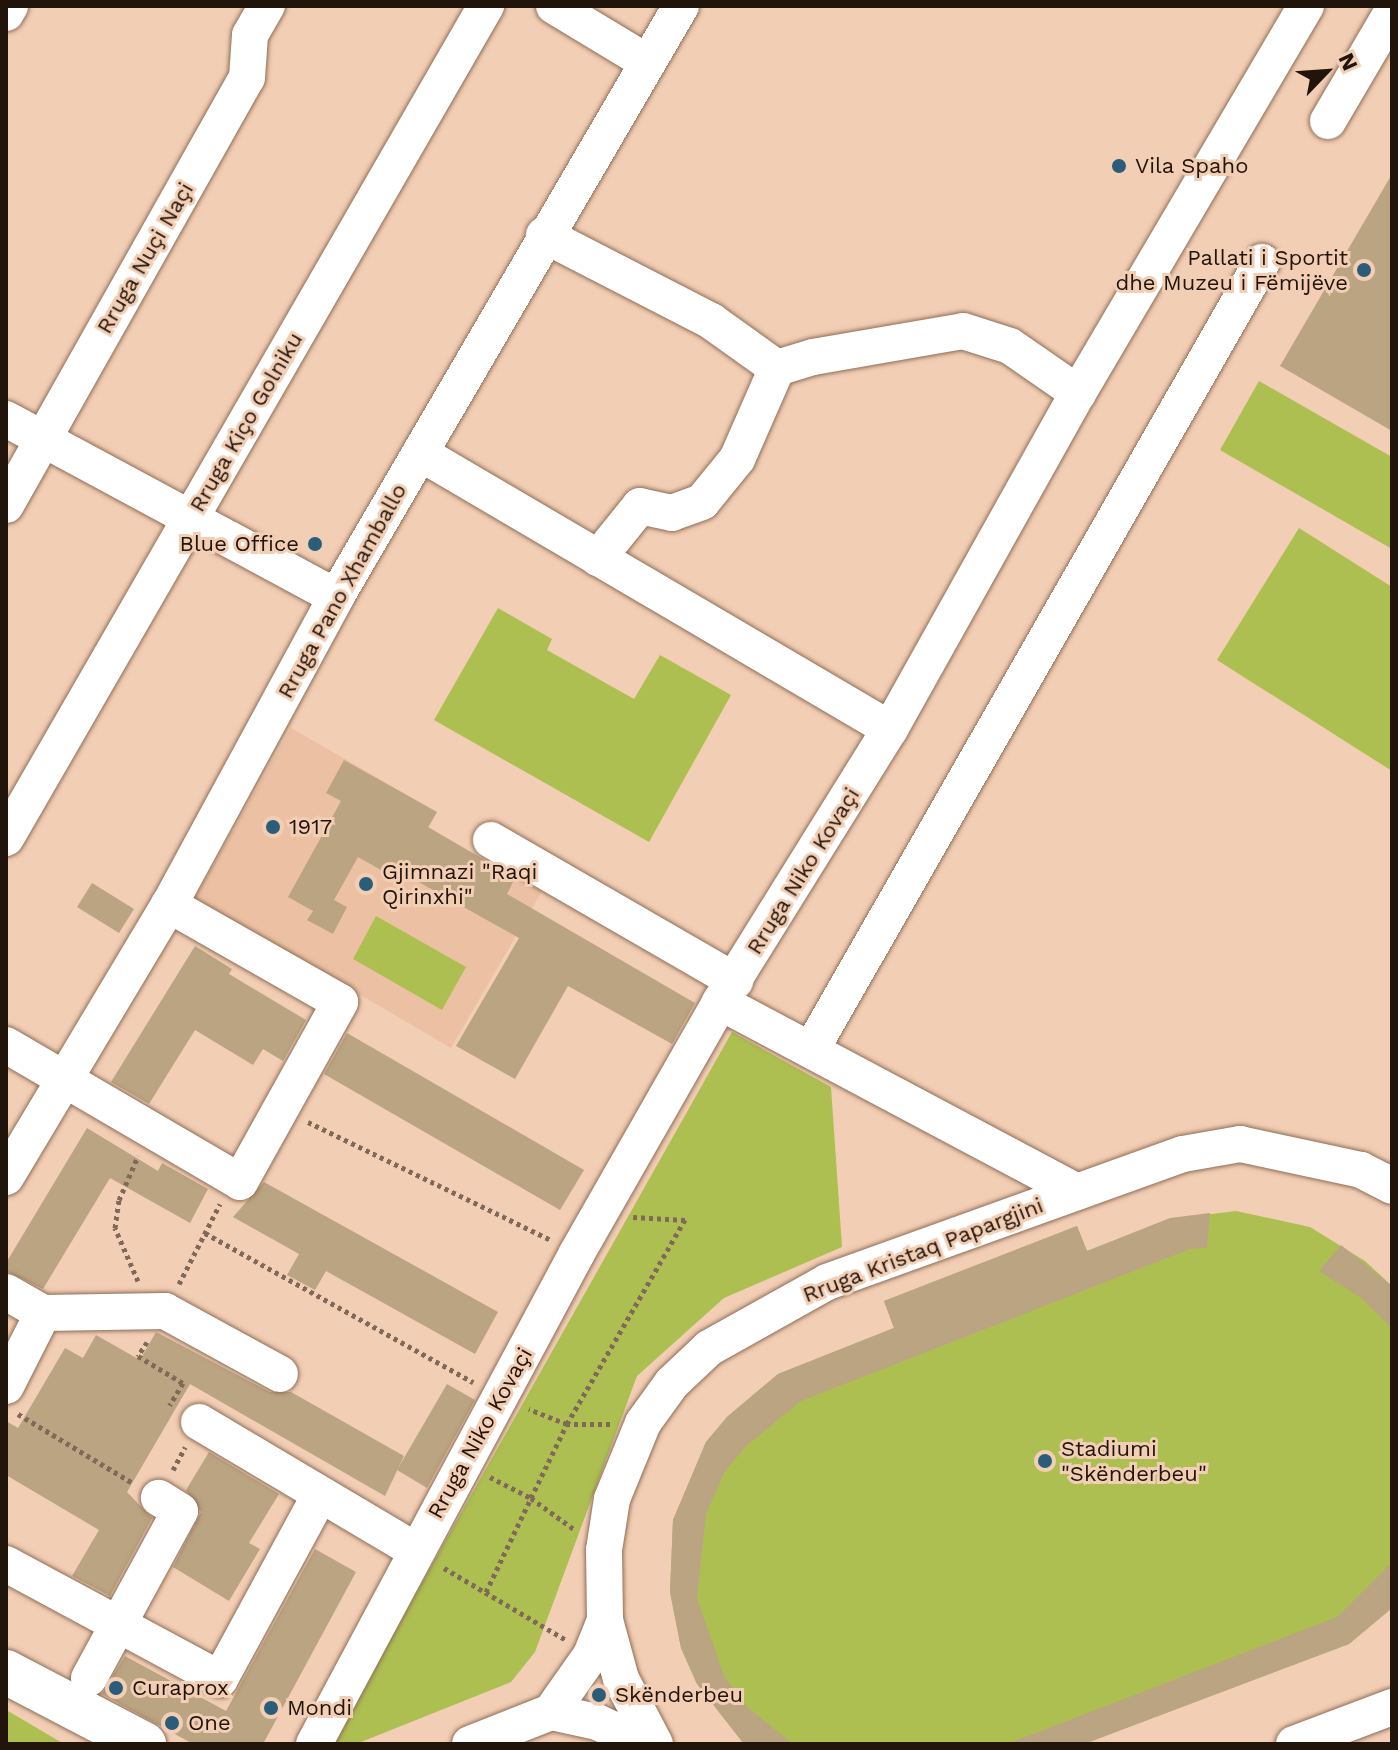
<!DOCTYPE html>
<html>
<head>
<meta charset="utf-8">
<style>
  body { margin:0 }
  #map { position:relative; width:1398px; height:1750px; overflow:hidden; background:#f2ceb4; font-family:"Work Sans",sans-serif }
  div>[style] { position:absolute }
  .built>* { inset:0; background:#ecc1a3 }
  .green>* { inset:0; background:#adbf51 }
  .building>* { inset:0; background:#bba482 }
  .path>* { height:5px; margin-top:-2.5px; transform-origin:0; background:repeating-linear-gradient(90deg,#816959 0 4px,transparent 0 8px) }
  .roads { filter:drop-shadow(0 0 2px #8f6e57) drop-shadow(0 0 2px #8f6e57) }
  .minor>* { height:36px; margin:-18px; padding:0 18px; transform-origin:18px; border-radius:18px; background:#fff }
  .major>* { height:44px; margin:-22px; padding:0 22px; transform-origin:22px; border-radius:22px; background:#fff }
  .dots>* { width:22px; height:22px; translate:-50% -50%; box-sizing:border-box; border:4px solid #f2ceb4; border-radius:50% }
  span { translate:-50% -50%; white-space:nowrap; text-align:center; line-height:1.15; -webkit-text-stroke:6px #f2ceb4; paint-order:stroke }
  .poi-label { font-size:22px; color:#21140b }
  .left { translate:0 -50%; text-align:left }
  .right { translate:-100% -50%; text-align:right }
  .street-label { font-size:22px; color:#21140b }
  .frame { position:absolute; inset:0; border:8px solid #21140b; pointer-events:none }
  .north { position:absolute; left:1286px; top:32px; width:80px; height:80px; -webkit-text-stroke:6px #f2ceb4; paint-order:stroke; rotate:65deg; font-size:22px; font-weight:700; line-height:32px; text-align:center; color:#21140b }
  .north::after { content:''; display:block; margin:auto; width:28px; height:36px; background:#21140b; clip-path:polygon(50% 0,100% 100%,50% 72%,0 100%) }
</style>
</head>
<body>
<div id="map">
  <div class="built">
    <div style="clip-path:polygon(291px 728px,437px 812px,429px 828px,542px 891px,451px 1048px,195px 898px)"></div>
  </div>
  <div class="green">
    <div style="clip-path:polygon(1259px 381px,1392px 457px,1392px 549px,1220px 450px)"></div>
    <div style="clip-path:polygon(1299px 528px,1392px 587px,1392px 771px,1217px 660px)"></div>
    <div style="clip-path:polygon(498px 608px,552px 639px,547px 650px,634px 699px,660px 655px,731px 695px,649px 842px,434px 720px)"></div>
    <div style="clip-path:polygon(376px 916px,466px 967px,442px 1010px,353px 959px)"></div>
    <div style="clip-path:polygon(732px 1032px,831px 1087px,842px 1247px,724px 1298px,637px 1376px,535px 1652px,511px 1682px,356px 1744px,331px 1744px)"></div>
    <div style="clip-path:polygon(1236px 1211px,1310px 1227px,1365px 1261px,1392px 1286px,1392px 1608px,1349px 1644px,1084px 1744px,744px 1744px,697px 1684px,681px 1648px,670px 1592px,673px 1520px,706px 1442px,727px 1417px,778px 1374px,894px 1328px,884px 1301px,1077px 1226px,1087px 1251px,1170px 1219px)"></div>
    <div style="clip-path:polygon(8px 1711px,64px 1744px,6px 1744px)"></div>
  </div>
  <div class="building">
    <div style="clip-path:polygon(1392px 174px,1392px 431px,1280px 366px)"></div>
    <div style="clip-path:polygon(344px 760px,437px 812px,428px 827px,515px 878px,507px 894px,695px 1003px,672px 1044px,568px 986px,515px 1079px,456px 1046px,519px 938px,399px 871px,395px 878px,358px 857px,334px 900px,347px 907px,333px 934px,307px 920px,313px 911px,288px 897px,341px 801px,326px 793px)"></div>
    <div style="clip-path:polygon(92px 883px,134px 909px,119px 933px,77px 907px)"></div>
    <div style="clip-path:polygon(195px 946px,232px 969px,229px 974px,306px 1020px,283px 1061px,263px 1049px,253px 1065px,195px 1030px,149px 1104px,111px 1082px)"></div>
    <div style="clip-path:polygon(347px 1033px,584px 1170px,560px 1210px,324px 1074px)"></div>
    <div style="clip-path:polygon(87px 1128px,158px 1171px,162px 1163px,208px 1189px,190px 1223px,110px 1178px,43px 1289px,6px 1271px,6px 1263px)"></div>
    <div style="clip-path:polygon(264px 1182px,498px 1312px,475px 1354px,326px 1271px,315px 1290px,287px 1275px,299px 1254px,233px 1217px)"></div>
    <div style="clip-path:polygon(1210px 1213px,1207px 1248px,1190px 1249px,801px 1401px,745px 1447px,724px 1473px,706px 1514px,697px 1598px,724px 1676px,747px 1707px,793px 1744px,744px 1744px,697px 1684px,681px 1648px,670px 1592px,673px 1520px,706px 1442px,727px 1417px,778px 1374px,894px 1328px,884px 1301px,1077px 1226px,1087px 1251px,1170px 1218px)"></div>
    <div style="clip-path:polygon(1341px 1245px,1392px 1286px,1392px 1328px,1361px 1298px,1319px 1271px)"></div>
    <div style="clip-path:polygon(156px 1332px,270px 1392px,291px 1392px,404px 1456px,385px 1496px,190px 1384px,127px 1492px,152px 1518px,110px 1596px,72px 1576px,99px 1530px,6px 1475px,6px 1421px,18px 1428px,65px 1348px,83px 1358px,96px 1335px,140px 1360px)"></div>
    <div style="clip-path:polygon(447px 1384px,475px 1400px,427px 1488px,397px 1470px)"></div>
    <div style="clip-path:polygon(209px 1452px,279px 1494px,249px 1543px,260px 1549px,229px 1601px,173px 1567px,201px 1512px,186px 1490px)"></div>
    <div style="clip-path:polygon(315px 1549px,356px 1572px,263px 1744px,193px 1744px,102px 1694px,125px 1656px,226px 1711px)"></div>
    <div style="clip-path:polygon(1392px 1562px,1392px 1608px,1349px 1644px,1084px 1744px,1007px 1744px,1337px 1617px)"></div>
  </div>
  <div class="path">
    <div style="left:308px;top:1122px;width:270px;rotate:25.9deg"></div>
    <div style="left:205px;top:1233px;width:307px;rotate:29.1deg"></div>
    <div style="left:138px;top:1281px;width:58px;rotate:-113.5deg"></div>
    <div style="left:115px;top:1228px;width:28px;rotate:-82deg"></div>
    <div style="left:119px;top:1200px;width:48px;rotate:-66.6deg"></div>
    <div style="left:179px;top:1284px;width:90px;rotate:-62.9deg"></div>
    <div style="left:147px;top:1342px;width:17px;rotate:123deg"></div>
    <div style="left:138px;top:1356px;width:52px;rotate:31deg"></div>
    <div style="left:183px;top:1383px;width:26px;rotate:121deg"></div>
    <div style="left:18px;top:1414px;width:134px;rotate:31deg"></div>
    <div style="left:610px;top:1424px;width:43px;rotate:180deg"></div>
    <div style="left:567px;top:1424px;width:236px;rotate:-60deg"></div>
    <div style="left:685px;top:1220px;width:52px;rotate:-176.7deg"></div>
    <div style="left:173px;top:1470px;width:26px;rotate:-62deg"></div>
    <div style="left:490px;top:1477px;width:46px;rotate:27.1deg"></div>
    <div style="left:531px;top:1498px;width:82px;rotate:-64.1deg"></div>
    <div style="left:567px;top:1424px;width:41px;rotate:-158.5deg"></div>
    <div style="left:444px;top:1568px;width:142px;rotate:30.5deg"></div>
    <div style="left:486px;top:1592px;width:104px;rotate:-64.4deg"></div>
    <div style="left:531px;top:1498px;width:54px;rotate:36deg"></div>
  </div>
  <div class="roads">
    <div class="minor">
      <div style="left:554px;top:6px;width:109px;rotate:31.1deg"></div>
      <div style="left:6px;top:13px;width:8px;rotate:-60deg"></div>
      <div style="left:1328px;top:121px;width:126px;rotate:-59.6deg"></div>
      <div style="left:544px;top:235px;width:188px;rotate:27.2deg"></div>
      <div style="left:711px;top:321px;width:81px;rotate:35.5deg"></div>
      <div style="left:777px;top:368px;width:99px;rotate:113.7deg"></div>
      <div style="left:737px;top:459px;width:55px;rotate:129.1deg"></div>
      <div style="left:702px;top:502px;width:32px;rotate:160deg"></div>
      <div style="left:672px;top:513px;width:33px;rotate:-168deg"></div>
      <div style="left:640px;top:506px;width:67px;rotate:128.9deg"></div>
      <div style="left:777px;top:368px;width:38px;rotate:-17deg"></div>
      <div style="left:813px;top:357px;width:152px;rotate:-9.8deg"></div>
      <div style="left:963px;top:331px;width:49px;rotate:17.7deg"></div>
      <div style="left:1010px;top:346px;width:83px;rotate:34.7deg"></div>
      <div style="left:6px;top:419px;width:375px;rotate:28.3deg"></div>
      <div style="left:420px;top:453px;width:545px;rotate:30.42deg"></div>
      <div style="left:6px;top:505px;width:490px;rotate:-60.6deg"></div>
      <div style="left:247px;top:78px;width:43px;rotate:-86deg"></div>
      <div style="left:250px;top:35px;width:34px;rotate:-60deg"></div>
      <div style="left:6px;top:838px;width:961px;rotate:-60.02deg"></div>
      <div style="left:491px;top:840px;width:282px;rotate:30deg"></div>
      <div style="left:720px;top:1002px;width:404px;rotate:28deg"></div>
      <div style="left:6px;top:1045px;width:271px;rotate:30.3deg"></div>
      <div style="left:240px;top:1182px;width:206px;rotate:-60.9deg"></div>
      <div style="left:340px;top:1002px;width:197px;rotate:-150.4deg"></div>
      <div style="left:811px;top:1050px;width:908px;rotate:-60.22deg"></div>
      <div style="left:6px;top:1177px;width:317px;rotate:-59.1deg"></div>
      <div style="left:169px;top:905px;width:350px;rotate:-61.5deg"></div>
      <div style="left:336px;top:597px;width:684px;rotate:-59.73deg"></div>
      <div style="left:6px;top:1292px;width:43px;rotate:29.6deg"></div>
      <div style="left:43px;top:1313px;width:122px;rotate:-0.9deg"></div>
      <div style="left:165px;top:1311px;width:131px;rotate:28.7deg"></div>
      <div style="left:6px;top:1386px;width:82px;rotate:-63.1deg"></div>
      <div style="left:199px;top:1422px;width:252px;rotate:30.7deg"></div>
      <div style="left:6px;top:1564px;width:243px;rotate:28.3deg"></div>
      <div style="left:220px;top:1679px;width:207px;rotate:-61.5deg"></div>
      <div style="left:89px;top:1678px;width:190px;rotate:-61.4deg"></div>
      <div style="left:180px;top:1511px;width:25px;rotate:-148deg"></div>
      <div style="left:551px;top:1712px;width:47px;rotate:12.3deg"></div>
      <div style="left:597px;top:1722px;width:53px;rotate:24.6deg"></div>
      <div style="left:314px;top:1744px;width:557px;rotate:-61.82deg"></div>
      <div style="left:577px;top:1253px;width:289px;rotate:-60.3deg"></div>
      <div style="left:720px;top:1002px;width:322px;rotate:-58.1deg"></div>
      <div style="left:890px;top:729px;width:385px;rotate:-60.8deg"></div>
      <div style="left:1078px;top:393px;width:449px;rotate:-59.5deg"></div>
      <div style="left:470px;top:1744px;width:87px;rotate:-21.6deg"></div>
      <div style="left:551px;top:1712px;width:70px;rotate:-54.9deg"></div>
      <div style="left:591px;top:1655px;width:38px;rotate:-68deg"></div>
      <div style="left:655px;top:1744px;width:73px;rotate:-117.6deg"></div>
      <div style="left:621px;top:1679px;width:61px;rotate:-105.2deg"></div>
      <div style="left:605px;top:1620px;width:70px;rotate:-90.8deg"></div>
      <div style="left:604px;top:1550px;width:52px;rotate:-81.1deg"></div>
      <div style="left:612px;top:1499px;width:82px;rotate:-67.8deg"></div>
      <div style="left:643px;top:1423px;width:49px;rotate:-54.1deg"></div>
      <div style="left:672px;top:1383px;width:51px;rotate:-43.4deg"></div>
      <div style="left:709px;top:1348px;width:135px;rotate:-29.2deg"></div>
      <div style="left:827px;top:1282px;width:378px;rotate:-19.8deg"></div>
      <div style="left:1183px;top:1154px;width:58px;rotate:-10deg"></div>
      <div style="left:1240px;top:1144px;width:124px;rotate:12.1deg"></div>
      <div style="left:1361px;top:1170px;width:35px;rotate:27deg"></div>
      <div style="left:1294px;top:1744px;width:105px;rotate:-20.7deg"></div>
    </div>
    <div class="major">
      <div style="left:6px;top:1672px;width:156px;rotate:27.6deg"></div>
    </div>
  </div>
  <div class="dots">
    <div style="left:1119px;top:166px;background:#2b5d7a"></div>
    <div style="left:1364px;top:270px;background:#2b5d7a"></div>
    <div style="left:315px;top:544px;background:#2b5d7a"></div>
    <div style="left:273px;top:827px;background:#2b5d7a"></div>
    <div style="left:366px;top:884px;background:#2b5d7a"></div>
    <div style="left:1045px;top:1461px;background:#2b5d7a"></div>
    <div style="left:116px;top:1688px;background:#2b5d7a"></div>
    <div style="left:599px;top:1695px;background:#2b5d7a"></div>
    <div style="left:271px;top:1708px;background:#2b5d7a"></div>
    <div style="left:172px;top:1723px;background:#2b5d7a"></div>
  </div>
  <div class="poi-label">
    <span class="left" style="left:1135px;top:166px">Vila Spaho</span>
    <span class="right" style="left:1348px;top:270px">Pallati i Sportit<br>dhe Muzeu i Fëmijëve</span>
    <span class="right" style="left:299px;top:544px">Blue Office</span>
    <span class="left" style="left:289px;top:827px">1917</span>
    <span class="left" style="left:382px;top:884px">Gjimnazi "Raqi<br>Qirinxhi"</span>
    <span class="left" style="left:1061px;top:1461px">Stadiumi<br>"Skënderbeu"</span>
    <span class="left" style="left:132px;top:1688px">Curaprox</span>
    <span class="left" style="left:615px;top:1695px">Skënderbeu</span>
    <span class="left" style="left:287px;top:1708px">Mondi</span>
    <span class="left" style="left:188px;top:1723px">One</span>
  </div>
  <div class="street-label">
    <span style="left:145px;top:258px;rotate:-60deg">Rruga Nuçi Naçi</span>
    <span style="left:246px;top:422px;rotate:-60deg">Rruga Kiço Golniku</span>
    <span style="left:342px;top:591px;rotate:-61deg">Rruga Pano Xhamballo</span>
    <span style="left:803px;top:871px;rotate:-58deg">Rruga Niko Kovaçi</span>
    <span style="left:923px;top:1250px;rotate:-21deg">Rruga Kristaq Papargjini</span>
    <span style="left:480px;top:1433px;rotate:-61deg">Rruga Niko Kovaçi</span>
  </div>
  <div class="frame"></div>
  <div class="north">N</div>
</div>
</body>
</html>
